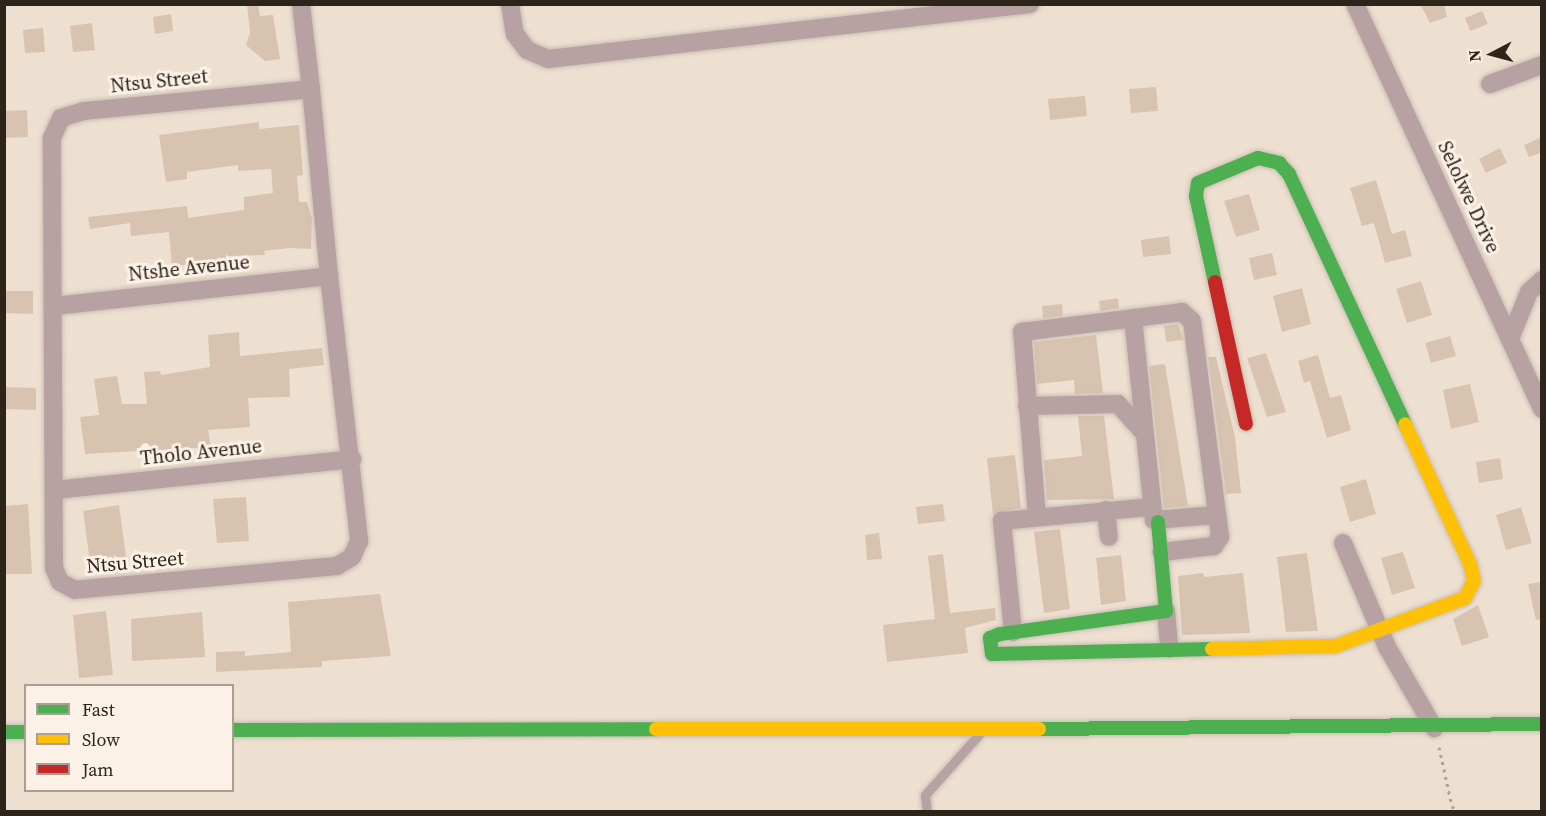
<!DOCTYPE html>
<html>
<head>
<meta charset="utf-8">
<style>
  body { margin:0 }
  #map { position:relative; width:1546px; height:816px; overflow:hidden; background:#eee0d1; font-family:"Source Serif 4",serif }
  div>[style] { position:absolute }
  .building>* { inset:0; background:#d7c3b0 }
  .path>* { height:3px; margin-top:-1.5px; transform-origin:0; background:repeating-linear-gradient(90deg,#afa09e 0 3px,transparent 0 7.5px) }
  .roads { filter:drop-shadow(0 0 2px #c9beb3) drop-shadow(0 0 2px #c9beb3) }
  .lane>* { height:9px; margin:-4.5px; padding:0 4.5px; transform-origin:4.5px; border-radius:4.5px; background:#b7a1a3 }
  .street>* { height:18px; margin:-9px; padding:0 9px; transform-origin:9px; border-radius:9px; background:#b7a1a3 }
  .fast>* { height:14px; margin:-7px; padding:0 7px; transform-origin:7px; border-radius:7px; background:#4caf50 }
  .slow>* { height:14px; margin:-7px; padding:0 7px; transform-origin:7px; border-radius:7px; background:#ffc107 }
  .jam>* { height:14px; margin:-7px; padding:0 7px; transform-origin:7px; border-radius:7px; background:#c62828 }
  span { translate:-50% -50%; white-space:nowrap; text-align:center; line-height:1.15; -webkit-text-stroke:6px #fbf1e6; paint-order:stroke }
  .street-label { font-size:20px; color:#2d241a }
  .frame { position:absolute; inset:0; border:6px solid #2d241a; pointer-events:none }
  .legend { position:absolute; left:24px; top:684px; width:210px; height:108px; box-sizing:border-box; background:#fbf1e6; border:2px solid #a99f94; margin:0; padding:8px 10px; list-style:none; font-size:18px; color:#2d241a }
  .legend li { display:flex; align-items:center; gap:12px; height:30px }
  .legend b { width:30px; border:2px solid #a99f94 }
  .north { position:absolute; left:1462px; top:24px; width:60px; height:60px; -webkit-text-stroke:4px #fbf1e6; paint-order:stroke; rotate:264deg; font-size:16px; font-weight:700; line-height:24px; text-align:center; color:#2d241a }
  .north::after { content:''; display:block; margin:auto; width:21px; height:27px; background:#2d241a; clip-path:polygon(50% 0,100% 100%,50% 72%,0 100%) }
</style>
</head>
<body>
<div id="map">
  <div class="building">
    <div style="clip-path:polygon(247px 4px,258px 4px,260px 16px,273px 15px,280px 59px,265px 61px,246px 45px,250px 33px)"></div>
    <div style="clip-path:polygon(1420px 4px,1444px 4px,1447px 17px,1430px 23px)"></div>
    <div style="clip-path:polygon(1482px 11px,1488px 24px,1470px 31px,1465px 18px)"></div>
    <div style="clip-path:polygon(171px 14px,173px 31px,155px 34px,153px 17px)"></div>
    <div style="clip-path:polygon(92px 23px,95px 50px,73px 52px,70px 26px)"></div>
    <div style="clip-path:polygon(43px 28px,45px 52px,25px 53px,23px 30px)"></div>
    <div style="clip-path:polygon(1156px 87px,1158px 111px,1131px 113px,1129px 89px)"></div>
    <div style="clip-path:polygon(1085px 96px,1087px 116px,1050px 120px,1048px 99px)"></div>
    <div style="clip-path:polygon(27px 110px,28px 137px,4px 138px,4px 111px)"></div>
    <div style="clip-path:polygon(259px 122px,259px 129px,299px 125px,303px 175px,297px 176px,299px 202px,307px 202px,312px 219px,311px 249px,289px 248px,264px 251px,265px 255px,229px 256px,230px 262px,172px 266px,169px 232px,131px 236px,130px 223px,90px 229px,88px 217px,187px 206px,188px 218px,244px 210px,244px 197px,273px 193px,271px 169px,238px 171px,238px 165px,187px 172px,187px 179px,166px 182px,159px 135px)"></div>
    <div style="clip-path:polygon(1542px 137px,1542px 152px,1529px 157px,1524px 145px)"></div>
    <div style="clip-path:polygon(1500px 148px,1507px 163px,1486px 173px,1479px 159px)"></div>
    <div style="clip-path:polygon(1376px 180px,1392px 234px,1405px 230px,1412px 256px,1385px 263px,1374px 223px,1362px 226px,1350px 188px)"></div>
    <div style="clip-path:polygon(1249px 194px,1260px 230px,1236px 237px,1224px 201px)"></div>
    <div style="clip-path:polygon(1169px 236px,1171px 254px,1143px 257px,1141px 240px)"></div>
    <div style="clip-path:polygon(1272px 253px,1277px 275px,1254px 280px,1249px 258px)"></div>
    <div style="clip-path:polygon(1421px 281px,1432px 315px,1407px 323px,1396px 289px)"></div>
    <div style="clip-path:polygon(1302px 288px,1311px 324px,1282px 332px,1273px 296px)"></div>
    <div style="clip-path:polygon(4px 291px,33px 291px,33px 314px,4px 313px)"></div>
    <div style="clip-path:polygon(1118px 298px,1119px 308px,1100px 311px,1099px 301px)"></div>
    <div style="clip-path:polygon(1062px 304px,1063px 316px,1043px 318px,1042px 306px)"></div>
    <div style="clip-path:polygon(1178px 324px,1183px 340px,1166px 342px,1164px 326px)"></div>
    <div style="clip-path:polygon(239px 332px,240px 356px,322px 348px,324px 365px,289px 369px,290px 397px,248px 398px,250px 427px,208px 430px,211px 447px,85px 454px,80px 417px,99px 415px,94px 379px,117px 376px,122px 404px,147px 404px,144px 372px,160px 371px,161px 375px,210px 367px,208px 335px)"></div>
    <div style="clip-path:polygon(1096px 335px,1103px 393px,1075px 394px,1074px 380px,1037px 384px,1034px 342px)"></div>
    <div style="clip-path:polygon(1450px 336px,1456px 356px,1431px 363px,1425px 343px)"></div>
    <div style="clip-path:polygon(1266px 353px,1286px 412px,1267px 417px,1247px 358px)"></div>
    <div style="clip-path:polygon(1318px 355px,1330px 398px,1341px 395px,1351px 430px,1327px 438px,1310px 381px,1304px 383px,1298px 361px)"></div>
    <div style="clip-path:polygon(1208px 357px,1216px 357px,1235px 437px,1241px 493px,1226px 494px)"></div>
    <div style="clip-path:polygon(1165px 364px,1188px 506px,1164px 508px,1149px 366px)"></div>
    <div style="clip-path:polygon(1470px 384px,1479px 422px,1451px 429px,1443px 390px)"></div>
    <div style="clip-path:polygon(4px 387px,36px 388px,36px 410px,4px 409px)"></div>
    <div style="clip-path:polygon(1078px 416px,1104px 416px,1114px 499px,1047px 500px,1044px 460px,1082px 456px)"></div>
    <div style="clip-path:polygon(1015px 455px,1021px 508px,993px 515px,987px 458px)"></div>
    <div style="clip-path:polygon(1500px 458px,1503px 479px,1479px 483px,1476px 462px)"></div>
    <div style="clip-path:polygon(1366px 479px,1376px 514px,1350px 522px,1340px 487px)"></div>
    <div style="clip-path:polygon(246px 497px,249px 541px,217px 543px,213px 499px)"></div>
    <div style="clip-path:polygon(28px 504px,32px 574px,4px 574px,4px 506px)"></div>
    <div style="clip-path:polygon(943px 504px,945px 521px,918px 524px,916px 507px)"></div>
    <div style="clip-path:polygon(119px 505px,126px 557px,90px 562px,83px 511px)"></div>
    <div style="clip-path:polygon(1521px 507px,1532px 543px,1506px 550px,1496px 515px)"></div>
    <div style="clip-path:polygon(1060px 529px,1070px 609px,1044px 613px,1034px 532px)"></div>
    <div style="clip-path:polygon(879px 533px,882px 559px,867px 560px,865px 535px)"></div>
    <div style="clip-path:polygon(1403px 552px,1415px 588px,1392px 595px,1381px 558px)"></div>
    <div style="clip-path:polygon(1307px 553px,1318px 631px,1286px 632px,1277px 557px)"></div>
    <div style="clip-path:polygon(943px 554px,950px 613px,995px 608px,996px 620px,965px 628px,968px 653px,887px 662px,883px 625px,935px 619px,928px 556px)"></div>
    <div style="clip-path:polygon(1121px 555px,1126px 601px,1101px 605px,1096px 558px)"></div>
    <div style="clip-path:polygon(1203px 573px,1204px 577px,1243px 573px,1250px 633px,1182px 635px,1178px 576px)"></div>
    <div style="clip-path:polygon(1542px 582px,1542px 619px,1536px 620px,1528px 584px)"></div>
    <div style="clip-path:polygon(380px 594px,391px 656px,322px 661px,322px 667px,216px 672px,216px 652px,245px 651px,245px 656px,291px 652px,288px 602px)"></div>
    <div style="clip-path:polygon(1478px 605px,1489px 637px,1462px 646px,1453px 619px)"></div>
    <div style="clip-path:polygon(106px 611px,113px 675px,79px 678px,73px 615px)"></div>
    <div style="clip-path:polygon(202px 612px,205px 657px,132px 661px,131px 619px)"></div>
  </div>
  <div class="path">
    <div style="left:1439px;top:747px;width:60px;rotate:77.6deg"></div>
    <div style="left:1452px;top:806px;width:8px;rotate:50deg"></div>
  </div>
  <div class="roads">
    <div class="lane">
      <div style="left:927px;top:812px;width:17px;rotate:-97deg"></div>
      <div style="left:925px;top:795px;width:83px;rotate:-48.4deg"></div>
    </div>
    <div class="street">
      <div style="left:301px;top:4px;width:86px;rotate:83.3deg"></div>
      <div style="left:311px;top:89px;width:188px;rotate:84.5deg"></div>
      <div style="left:329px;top:276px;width:267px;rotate:83.5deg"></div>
      <div style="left:359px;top:541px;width:17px;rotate:114deg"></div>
      <div style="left:352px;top:557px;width:17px;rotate:149deg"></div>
      <div style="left:337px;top:566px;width:263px;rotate:174.8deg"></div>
      <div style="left:75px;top:590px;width:17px;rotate:-152deg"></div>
      <div style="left:60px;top:582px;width:15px;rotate:-113deg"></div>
      <div style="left:54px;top:568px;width:430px;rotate:-90.3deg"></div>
      <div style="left:52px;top:138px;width:22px;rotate:-66deg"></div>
      <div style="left:61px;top:118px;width:24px;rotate:-17deg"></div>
      <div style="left:84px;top:111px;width:228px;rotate:-5.5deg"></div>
      <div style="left:510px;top:4px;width:30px;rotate:81deg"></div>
      <div style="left:515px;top:34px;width:20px;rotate:53deg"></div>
      <div style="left:527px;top:50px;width:23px;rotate:23deg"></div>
      <div style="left:548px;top:59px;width:485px;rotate:-6.5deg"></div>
      <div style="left:1355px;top:4px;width:446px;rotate:65.2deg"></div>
      <div style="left:1490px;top:84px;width:55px;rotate:-20.1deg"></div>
      <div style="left:54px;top:306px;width:277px;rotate:-6.2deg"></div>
      <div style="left:1133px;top:318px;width:203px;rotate:84.1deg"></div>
      <div style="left:1154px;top:520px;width:63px;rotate:-4.5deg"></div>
      <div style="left:1510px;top:339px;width:51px;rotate:-68deg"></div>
      <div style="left:1529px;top:292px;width:18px;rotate:-43deg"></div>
      <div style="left:1027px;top:406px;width:91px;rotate:-1.3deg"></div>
      <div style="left:1118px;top:404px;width:40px;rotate:48deg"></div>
      <div style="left:54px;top:490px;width:300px;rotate:-5.9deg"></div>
      <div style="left:1106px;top:510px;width:27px;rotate:84deg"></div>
      <div style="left:1037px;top:517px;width:186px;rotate:-94.6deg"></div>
      <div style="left:1022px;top:332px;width:161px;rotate:-7.1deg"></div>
      <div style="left:1182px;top:312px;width:13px;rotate:42deg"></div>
      <div style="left:1192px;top:321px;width:218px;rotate:82.6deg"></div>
      <div style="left:1220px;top:537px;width:11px;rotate:124deg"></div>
      <div style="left:1214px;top:546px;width:53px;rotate:173.5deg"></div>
      <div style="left:1343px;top:543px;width:113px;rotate:67.1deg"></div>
      <div style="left:1387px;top:647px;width:94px;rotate:59.9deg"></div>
      <div style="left:1166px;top:611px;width:38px;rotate:85deg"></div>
      <div style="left:1013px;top:632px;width:112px;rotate:-95.7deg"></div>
      <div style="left:1002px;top:521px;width:149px;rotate:-5.4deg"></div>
    </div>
    <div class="fast">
      <div style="left:1215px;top:282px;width:88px;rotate:-102.5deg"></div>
      <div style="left:1196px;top:196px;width:13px;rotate:-81deg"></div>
      <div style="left:1198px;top:183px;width:65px;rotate:-22.6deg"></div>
      <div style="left:1258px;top:158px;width:22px;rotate:13deg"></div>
      <div style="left:1279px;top:163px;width:15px;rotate:48deg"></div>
      <div style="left:1289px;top:174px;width:276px;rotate:65.1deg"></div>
      <div style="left:1158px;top:522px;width:89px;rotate:84.9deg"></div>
      <div style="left:1166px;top:611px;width:168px;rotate:172.1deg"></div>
      <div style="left:1000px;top:634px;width:11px;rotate:158deg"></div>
      <div style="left:990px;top:638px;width:16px;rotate:83deg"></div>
      <div style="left:992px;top:654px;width:220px;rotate:-1.3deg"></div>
      <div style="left:1039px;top:729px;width:503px;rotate:-0.57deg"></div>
      <div style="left:232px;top:730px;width:424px;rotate:-0.1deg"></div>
      <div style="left:4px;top:732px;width:22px"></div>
    </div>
    <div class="slow">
      <div style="left:1212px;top:649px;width:124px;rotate:-1.4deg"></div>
      <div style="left:1336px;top:646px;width:138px;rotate:-20.4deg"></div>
      <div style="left:1465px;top:598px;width:19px;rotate:-62deg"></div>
      <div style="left:1474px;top:581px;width:17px;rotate:-103deg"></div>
      <div style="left:1470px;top:564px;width:154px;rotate:-114.9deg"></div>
      <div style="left:656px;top:729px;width:383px"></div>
    </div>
    <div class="jam">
      <div style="left:1215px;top:282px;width:145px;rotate:77.7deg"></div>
    </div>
  </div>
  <div class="street-label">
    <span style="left:159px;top:81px;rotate:-6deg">Ntsu Street</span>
    <span style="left:1469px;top:197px;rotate:65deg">Selolwe Drive</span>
    <span style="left:189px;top:268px;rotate:-6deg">Ntshe Avenue</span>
    <span style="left:201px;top:452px;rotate:-6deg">Tholo Avenue</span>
    <span style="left:135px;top:562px;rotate:-5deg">Ntsu Street</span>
  </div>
  <div class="frame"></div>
  <ul class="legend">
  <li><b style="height:8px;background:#4caf50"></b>Fast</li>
  <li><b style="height:8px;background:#ffc107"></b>Slow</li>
  <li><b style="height:8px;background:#c62828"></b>Jam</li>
  </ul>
  <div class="north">N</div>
</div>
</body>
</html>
